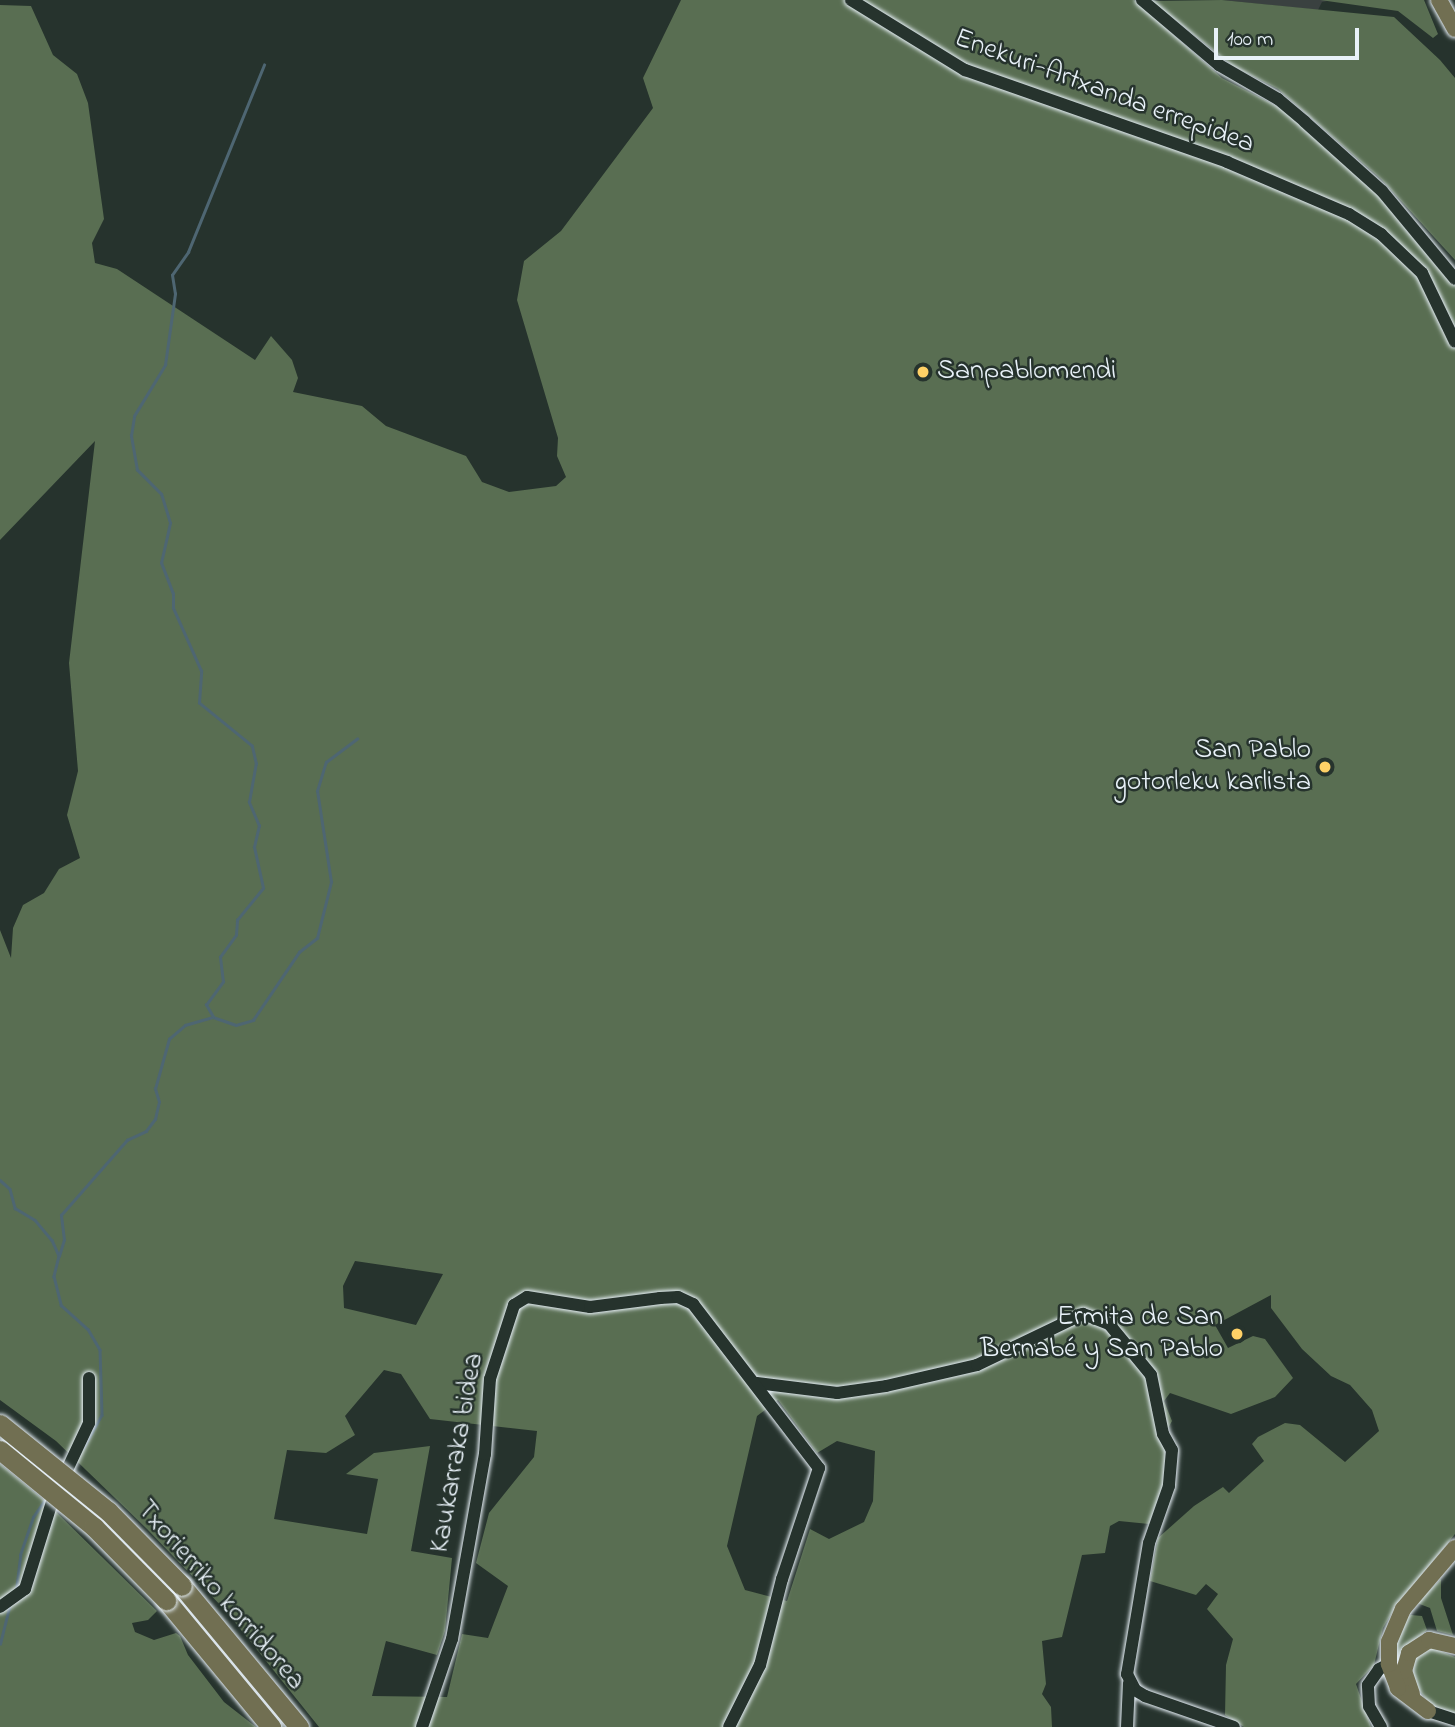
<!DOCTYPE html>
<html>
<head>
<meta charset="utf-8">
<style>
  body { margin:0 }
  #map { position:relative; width:1455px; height:1727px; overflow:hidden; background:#26332d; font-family:"Indie Flower",sans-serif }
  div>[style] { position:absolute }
  .built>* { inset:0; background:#3a4140 }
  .green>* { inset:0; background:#596e52 }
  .stream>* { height:2.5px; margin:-1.25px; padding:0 1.25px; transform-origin:1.25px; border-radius:1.25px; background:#4e6672 }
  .roads { filter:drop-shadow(0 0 2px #e8f1f8) drop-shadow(0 0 2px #e8f1f8) }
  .minor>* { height:12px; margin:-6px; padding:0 6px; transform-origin:6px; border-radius:6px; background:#26332d }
  .major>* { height:16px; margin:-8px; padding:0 8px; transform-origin:8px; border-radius:8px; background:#716f52 }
  .highway>* { height:19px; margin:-9.5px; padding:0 9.5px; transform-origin:9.5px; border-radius:9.5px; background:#716f52 }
  .bridges { filter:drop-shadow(0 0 2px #e8f1f8) drop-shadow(0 0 2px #e8f1f8) }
  .highway-bridge>* { height:19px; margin:-9.5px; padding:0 9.5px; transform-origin:9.5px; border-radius:9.5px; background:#716f52 }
  .dots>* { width:19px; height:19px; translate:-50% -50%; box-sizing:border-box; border:4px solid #26332d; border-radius:50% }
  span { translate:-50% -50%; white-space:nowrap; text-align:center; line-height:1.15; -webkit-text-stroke:5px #26332d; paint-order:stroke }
  .street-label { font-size:28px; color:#e8f1f8 }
  .poi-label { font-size:28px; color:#e8f1f8 }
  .left { translate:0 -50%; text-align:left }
  .right { translate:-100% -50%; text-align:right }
  .scale { position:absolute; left:1214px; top:28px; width:145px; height:32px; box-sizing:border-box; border:4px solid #e8f1f8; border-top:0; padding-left:9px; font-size:21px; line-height:24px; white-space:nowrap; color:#e8f1f8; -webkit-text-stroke:5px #26332d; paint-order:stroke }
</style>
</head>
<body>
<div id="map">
  <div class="built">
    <div style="clip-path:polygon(1222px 0,1333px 0,1322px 2px,1318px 10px)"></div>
  </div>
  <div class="green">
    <div style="clip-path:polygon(evenodd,681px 0,1134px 0,1222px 78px,1286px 111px,1381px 198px,1437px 258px,1455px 285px,1455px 1534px,1393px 1611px,1383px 1628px,1374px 1665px,1356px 1684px,1371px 1727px,1244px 1727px,1225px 1715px,1226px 1665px,1233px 1639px,1207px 1609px,1218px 1594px,1206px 1584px,1196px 1595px,1150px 1581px,1158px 1538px,1194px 1506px,1223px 1487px,1229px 1493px,1264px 1461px,1252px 1444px,1258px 1437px,1285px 1423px,1300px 1425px,1345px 1462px,1379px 1431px,1372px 1410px,1350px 1385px,1331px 1376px,1302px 1349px,1271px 1308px,1271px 1295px,1215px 1325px,1228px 1348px,1253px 1336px,1265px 1339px,1293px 1378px,1275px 1397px,1231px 1414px,1170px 1393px,1164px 1401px,1172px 1421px,1167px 1430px,1163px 1485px,1149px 1524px,1119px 1521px,1110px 1526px,1105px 1553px,1082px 1555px,1062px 1637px,1042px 1641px,1046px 1684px,1042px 1694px,1051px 1707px,1052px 1727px,319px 1727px,225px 1610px,147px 1529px,56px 1441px,0 1400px,0 930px,11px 958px,13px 928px,23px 905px,44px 893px,59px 869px,80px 858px,67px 815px,78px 771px,69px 663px,95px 441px,0 540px,0 5px,31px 6px,53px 55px,77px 74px,88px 103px,104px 219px,92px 243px,95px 263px,117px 269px,255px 360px,271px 336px,292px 360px,298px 378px,293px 392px,362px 406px,386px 426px,466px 456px,482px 482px,509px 492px,556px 486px,566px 477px,557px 456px,558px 438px,517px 300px,524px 261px,561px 231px,653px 108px,643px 78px,681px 0,355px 1261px,443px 1274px,416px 1325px,344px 1308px,343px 1286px,355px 1261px,681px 0,384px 1370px,401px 1374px,430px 1419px,537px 1431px,534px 1457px,489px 1513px,476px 1563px,508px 1586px,488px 1638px,462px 1634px,447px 1697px,372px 1696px,386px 1641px,437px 1655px,445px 1631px,452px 1558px,411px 1551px,430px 1446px,374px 1453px,346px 1474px,378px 1479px,367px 1534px,274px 1519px,287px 1450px,326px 1453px,355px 1435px,345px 1416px,384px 1370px,681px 0,778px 1400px,817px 1453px,837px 1441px,875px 1451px,873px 1501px,864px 1522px,829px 1539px,810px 1529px,787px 1601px,745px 1590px,727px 1546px,757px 1416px,778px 1400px)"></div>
    <div style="clip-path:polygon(1222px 0,1394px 17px,1440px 60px,1455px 78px,1455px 260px,1381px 179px,1278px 89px,1233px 66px,1152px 1px)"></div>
    <div style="clip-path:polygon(1320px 0,1424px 0,1438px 34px,1433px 38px,1398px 11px)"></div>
    <div style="clip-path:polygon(0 1464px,45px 1501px,157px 1611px,148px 1620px,132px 1623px,135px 1632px,154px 1640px,176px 1633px,180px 1636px,188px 1655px,224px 1702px,256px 1727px,0 1727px)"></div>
    <div style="clip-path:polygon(1441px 1579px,1441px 1598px,1453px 1635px,1437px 1631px,1430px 1608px,1417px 1603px)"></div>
    <div style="clip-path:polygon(1411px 1615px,1422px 1616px,1427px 1630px,1400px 1652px,1396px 1667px,1393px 1651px,1404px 1619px)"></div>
    <div style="clip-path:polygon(1432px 1648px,1455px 1657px,1455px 1714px,1432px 1706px,1414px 1684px,1413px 1660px)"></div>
  </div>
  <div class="stream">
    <div style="left:213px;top:1017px;width:24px;rotate:19deg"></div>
    <div style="left:236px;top:1025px;width:18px;rotate:-16deg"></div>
    <div style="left:253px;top:1020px;width:82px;rotate:-55.9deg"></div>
    <div style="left:299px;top:952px;width:23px;rotate:-38deg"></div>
    <div style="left:317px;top:938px;width:58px;rotate:-76deg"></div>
    <div style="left:331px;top:882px;width:92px;rotate:-98.7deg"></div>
    <div style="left:317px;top:791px;width:30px;rotate:-73deg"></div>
    <div style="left:326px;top:762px;width:39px;rotate:-37deg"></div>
    <div style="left:0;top:1180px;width:13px;rotate:42deg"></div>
    <div style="left:10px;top:1189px;width:20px;rotate:75deg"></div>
    <div style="left:15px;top:1208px;width:23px;rotate:31deg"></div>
    <div style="left:35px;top:1220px;width:26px;rotate:50deg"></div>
    <div style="left:52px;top:1240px;width:17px;rotate:66deg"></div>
    <div style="left:59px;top:1256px;width:21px;rotate:104deg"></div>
    <div style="left:54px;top:1276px;width:30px;rotate:76deg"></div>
    <div style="left:61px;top:1305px;width:36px;rotate:42deg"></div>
    <div style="left:88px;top:1329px;width:24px;rotate:60deg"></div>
    <div style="left:100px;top:1350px;width:65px;rotate:88.2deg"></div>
    <div style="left:102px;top:1415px;width:38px;rotate:119deg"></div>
    <div style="left:59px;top:1256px;width:17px;rotate:-73deg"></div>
    <div style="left:64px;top:1240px;width:25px;rotate:-97deg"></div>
    <div style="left:61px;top:1215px;width:100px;rotate:-48.7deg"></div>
    <div style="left:127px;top:1140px;width:21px;rotate:-25deg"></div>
    <div style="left:146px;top:1131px;width:15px;rotate:-53deg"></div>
    <div style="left:155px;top:1119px;width:17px;rotate:-77deg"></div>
    <div style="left:159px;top:1102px;width:14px;rotate:-107deg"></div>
    <div style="left:155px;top:1089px;width:52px;rotate:-74.4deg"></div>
    <div style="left:169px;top:1039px;width:21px;rotate:-41deg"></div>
    <div style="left:185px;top:1025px;width:29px;rotate:-16deg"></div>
    <div style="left:213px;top:1017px;width:14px;rotate:-120deg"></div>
    <div style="left:206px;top:1005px;width:29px;rotate:-54deg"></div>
    <div style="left:223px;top:982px;width:25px;rotate:-97deg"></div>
    <div style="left:220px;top:957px;width:27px;rotate:-54deg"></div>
    <div style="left:236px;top:935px;width:15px;rotate:-86deg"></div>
    <div style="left:237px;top:920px;width:41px;rotate:-50.9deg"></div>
    <div style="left:263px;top:888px;width:42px;rotate:-102.4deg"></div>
    <div style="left:254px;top:847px;width:22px;rotate:-77deg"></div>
    <div style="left:259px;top:826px;width:26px;rotate:-113deg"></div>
    <div style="left:249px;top:802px;width:39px;rotate:-80deg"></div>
    <div style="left:256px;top:764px;width:18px;rotate:-103deg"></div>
    <div style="left:252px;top:746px;width:68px;rotate:-140.9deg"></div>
    <div style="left:199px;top:703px;width:32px;rotate:-86deg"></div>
    <div style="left:201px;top:671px;width:69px;rotate:-114deg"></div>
    <div style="left:173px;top:608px;width:14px;rotate:-90deg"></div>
    <div style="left:173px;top:594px;width:33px;rotate:-111deg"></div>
    <div style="left:161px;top:563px;width:41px;rotate:-77.3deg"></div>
    <div style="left:170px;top:523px;width:30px;rotate:-107deg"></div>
    <div style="left:161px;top:494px;width:34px;rotate:-135deg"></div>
    <div style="left:137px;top:470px;width:35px;rotate:-100deg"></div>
    <div style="left:131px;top:436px;width:20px;rotate:-81deg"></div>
    <div style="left:134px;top:416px;width:60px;rotate:-58.7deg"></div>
    <div style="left:165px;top:365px;width:72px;rotate:-82deg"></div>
    <div style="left:175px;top:294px;width:19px;rotate:-99deg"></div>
    <div style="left:172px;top:275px;width:28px;rotate:-55deg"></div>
    <div style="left:188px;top:252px;width:202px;rotate:-67.9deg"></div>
    <div style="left:16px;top:1590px;width:35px;rotate:-83deg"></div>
    <div style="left:20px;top:1555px;width:40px;rotate:-71.1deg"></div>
    <div style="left:33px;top:1517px;width:19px;rotate:-55deg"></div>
    <div style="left:0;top:1644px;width:38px;rotate:-76deg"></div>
  </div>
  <div class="roads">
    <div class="minor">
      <div style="left:851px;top:0;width:134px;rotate:31.6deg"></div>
      <div style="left:965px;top:70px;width:278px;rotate:19.3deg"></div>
      <div style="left:1227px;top:162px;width:133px;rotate:23.1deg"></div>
      <div style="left:1349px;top:214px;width:38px;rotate:32deg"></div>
      <div style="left:1381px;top:234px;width:57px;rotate:43.6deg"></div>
      <div style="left:1422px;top:273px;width:76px;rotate:64.4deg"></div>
      <div style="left:1142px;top:0;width:101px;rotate:40.2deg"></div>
      <div style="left:1219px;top:65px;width:68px;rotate:30deg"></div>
      <div style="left:1278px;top:99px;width:35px;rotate:40deg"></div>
      <div style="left:1305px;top:122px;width:103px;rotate:41.9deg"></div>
      <div style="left:1382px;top:191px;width:114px;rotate:50.3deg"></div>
      <div style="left:757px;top:1383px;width:81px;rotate:7.1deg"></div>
      <div style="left:837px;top:1393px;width:49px;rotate:-8.1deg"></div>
      <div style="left:886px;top:1386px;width:93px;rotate:-13deg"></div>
      <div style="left:977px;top:1365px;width:118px;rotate:-25.7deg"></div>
      <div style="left:1083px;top:1314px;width:28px;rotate:21deg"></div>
      <div style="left:1109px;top:1324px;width:66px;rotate:50.5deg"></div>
      <div style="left:1151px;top:1375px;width:60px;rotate:78.5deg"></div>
      <div style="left:1163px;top:1434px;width:18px;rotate:61deg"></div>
      <div style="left:1172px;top:1450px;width:36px;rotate:95deg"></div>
      <div style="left:1169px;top:1486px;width:60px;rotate:109.3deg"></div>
      <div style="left:1149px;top:1543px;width:133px;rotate:99.5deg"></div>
      <div style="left:1127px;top:1674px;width:18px;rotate:63deg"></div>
      <div style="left:1135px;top:1690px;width:12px;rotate:31deg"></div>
      <div style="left:1145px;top:1696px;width:94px;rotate:19.2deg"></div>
      <div style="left:0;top:1607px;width:31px;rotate:-36deg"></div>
      <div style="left:25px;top:1589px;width:91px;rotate:-72.8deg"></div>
      <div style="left:52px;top:1502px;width:87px;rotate:-64.9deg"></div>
      <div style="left:89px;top:1423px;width:45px;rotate:-90deg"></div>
      <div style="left:1428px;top:1711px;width:28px;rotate:18deg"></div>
      <div style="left:422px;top:1727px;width:93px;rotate:-71.2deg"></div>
      <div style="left:452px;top:1639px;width:188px;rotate:-79.9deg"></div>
      <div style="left:485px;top:1454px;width:75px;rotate:-86.2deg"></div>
      <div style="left:490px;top:1379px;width:78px;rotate:-72deg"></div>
      <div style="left:514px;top:1305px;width:15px;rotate:-32deg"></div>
      <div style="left:527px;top:1297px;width:64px;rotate:9deg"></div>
      <div style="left:590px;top:1307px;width:71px;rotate:-7.3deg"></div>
      <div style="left:660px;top:1298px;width:18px;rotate:-3deg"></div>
      <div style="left:678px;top:1297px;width:17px;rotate:25deg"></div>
      <div style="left:693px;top:1304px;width:207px;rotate:52.5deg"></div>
      <div style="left:819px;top:1468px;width:117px;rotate:108.4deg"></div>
      <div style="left:782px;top:1579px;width:89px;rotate:104.3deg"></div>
      <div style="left:760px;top:1665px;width:69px;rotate:116.6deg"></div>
      <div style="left:1127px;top:1727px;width:44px;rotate:-87.4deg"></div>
      <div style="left:1381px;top:1727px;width:24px;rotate:-120deg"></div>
      <div style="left:1369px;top:1706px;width:21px;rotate:-93deg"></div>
      <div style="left:1368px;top:1685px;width:19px;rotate:-55deg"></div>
      <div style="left:1379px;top:1669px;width:11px;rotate:-27deg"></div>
    </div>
    <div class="major">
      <div style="left:1439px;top:0;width:33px;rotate:61deg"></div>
      <div style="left:1412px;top:1694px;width:24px;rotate:-109deg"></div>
      <div style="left:1404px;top:1671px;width:19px;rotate:-74deg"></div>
      <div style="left:1409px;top:1653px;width:24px;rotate:-33deg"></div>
      <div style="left:1429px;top:1640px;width:27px;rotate:13deg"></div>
      <div style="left:1428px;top:1711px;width:38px;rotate:-143deg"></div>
      <div style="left:1398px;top:1688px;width:26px;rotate:-111deg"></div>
      <div style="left:1389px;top:1664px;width:22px;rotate:-90deg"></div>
      <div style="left:1389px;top:1642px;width:36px;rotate:-67deg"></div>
      <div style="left:1403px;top:1609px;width:80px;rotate:-49.6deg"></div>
    </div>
    <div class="highway">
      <div style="left:182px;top:1586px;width:183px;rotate:50.3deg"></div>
      <div style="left:166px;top:1600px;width:165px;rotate:50.4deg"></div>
    </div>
  </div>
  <div class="bridges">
    <div class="highway-bridge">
      <div style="left:0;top:1424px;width:139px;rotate:38.9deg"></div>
      <div style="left:108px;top:1511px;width:105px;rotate:45.4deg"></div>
      <div style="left:0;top:1450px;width:122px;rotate:39.3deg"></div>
      <div style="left:94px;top:1527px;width:103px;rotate:45.4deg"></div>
    </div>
  </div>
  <div class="dots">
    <div style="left:923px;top:372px;background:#ffd166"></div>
    <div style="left:1325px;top:767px;background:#ffd166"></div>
    <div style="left:1237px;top:1334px;background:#ffd166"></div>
  </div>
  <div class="street-label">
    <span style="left:1104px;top:92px;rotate:20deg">Enekuri-Artxanda errepidea</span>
    <span style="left:458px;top:1453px;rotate:-80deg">Kaukarraka bidea</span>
    <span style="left:220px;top:1596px;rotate:49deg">Txorierriko korridorea</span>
  </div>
  <div class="poi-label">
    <span class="left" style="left:937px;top:372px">Sanpablomendi</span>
    <span class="right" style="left:1311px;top:767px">San Pablo<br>gotorleku karlista</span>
    <span class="right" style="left:1223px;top:1334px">Ermita de San<br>Bernabé y San Pablo</span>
  </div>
  <div class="scale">100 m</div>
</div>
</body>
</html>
